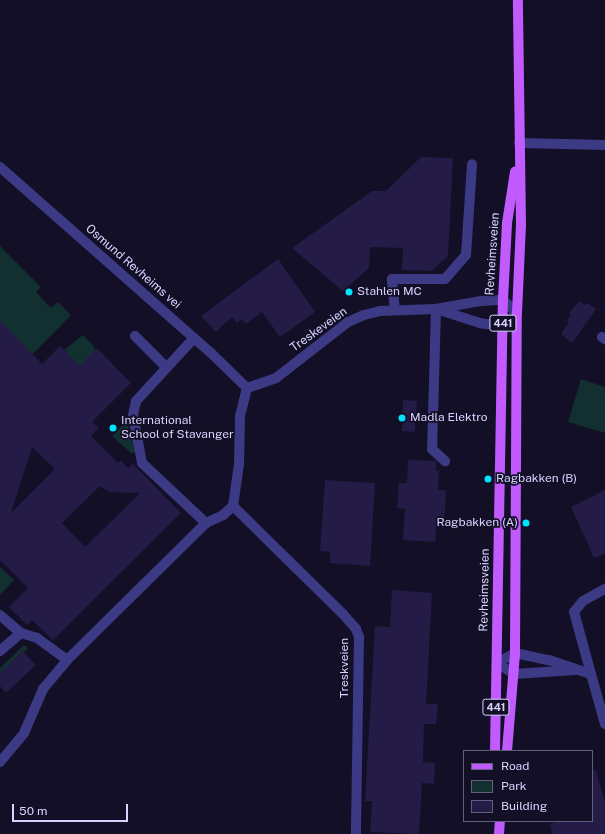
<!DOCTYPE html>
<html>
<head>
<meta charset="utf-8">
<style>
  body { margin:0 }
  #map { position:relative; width:605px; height:834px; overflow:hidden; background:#130f26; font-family:"Public Sans",sans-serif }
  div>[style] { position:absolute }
  .green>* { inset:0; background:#12302f }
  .building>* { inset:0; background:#241b47 }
  .minor>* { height:10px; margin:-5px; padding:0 5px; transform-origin:5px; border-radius:5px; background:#3d3a85 }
  .major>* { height:10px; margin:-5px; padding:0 5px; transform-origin:5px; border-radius:5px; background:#c25bff }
  .dots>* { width:11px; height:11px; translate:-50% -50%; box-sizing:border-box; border:2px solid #130f26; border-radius:50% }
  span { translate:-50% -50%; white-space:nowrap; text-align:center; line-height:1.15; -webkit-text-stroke:3.5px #130f26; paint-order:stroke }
  .shield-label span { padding:1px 3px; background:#130f26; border:1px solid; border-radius:3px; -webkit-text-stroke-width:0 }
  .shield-label { font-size:11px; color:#d9d4ff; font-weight:700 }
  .street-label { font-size:12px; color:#d9d4ff }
  .poi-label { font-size:12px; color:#d9d4ff }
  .left { translate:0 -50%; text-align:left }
  .right { translate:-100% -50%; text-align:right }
  .legend { position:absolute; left:463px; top:750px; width:130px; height:72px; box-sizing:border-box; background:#130f26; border:1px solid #625e7d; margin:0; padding:5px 7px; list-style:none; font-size:12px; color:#d9d4ff }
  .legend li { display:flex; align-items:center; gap:8px; height:20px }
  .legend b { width:20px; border:1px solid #625e7d }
  .scale { position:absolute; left:12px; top:804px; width:116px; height:18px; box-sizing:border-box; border:2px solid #d9d4ff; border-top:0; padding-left:5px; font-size:12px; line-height:14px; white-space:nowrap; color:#d9d4ff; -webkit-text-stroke:3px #130f26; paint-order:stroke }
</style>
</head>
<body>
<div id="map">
  <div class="green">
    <div style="clip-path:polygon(0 246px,41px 287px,36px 292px,51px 308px,58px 302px,71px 315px,31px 356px,0 324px)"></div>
    <div style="clip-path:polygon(83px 335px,93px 345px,97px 354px,79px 371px,59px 354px)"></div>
    <div style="clip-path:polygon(581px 379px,605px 387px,605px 433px,568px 422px)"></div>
    <div style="clip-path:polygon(127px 420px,135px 451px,132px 454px,112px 436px)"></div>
    <div style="clip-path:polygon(0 567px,14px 580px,0 595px)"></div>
    <div style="clip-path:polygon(24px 645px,28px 648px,0 679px,0 668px)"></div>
  </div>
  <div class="building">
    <div style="clip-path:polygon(421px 157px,453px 158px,448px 256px,432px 271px,402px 270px,403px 248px,370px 247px,369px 268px,343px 291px,292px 248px,372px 191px,386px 191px)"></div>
    <div style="clip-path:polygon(278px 259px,315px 312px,280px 337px,262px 312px,246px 324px,242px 319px,237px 323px,232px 317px,216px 332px,201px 316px)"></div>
    <div style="clip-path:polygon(579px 301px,585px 305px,587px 303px,596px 309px,572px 343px,561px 334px,569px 322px,567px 320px,571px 315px,569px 313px)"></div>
    <div style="clip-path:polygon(evenodd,0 321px,42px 364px,60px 346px,80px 366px,97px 348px,131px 383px,92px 422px,99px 428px,91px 436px,118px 463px,121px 461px,128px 468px,133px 464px,181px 513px,53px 640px,32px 620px,27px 625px,9px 607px,28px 588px,0 560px,0 321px,32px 447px,55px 469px,11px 513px,32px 447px,0 321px,100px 486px,110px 492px,140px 493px,85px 547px,62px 523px,100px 486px)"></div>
    <div style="clip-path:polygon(403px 400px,417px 401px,415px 432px,402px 431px)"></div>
    <div style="clip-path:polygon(408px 460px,436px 461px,436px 471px,439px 471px,438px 490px,446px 490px,444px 528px,436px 527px,435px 542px,403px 540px,405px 509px,397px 508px,399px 483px,407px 483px)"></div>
    <div style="clip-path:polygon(325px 480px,375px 483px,370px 566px,330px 563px,330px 552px,320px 551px)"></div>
    <div style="clip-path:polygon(605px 490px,605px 554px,594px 558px,571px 507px)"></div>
    <div style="clip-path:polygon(392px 590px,432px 593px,426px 704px,438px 704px,436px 724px,424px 724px,423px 762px,435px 763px,434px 784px,422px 783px,419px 834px,370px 832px,372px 801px,365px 801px,375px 626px,390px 627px)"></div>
    <div style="clip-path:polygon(22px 651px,36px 665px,6px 693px,0 686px,0 673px)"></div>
    <div style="clip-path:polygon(596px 770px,605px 803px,605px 834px,552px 834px,550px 824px,559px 821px,592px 821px,592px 771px)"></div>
  </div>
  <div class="minor">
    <div style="left:519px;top:143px;width:86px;rotate:1.3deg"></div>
    <div style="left:0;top:167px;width:280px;rotate:41.4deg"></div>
    <div style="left:210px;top:352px;width:52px;rotate:44.2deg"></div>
    <div style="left:436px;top:309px;width:140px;rotate:91.6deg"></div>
    <div style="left:432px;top:449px;width:18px;rotate:43deg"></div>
    <div style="left:395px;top:310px;width:31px;rotate:-96deg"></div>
    <div style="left:392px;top:279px;width:53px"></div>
    <div style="left:445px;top:279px;width:32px;rotate:-49deg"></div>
    <div style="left:466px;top:255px;width:91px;rotate:-86.2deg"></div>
    <div style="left:135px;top:336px;width:44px;rotate:45deg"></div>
    <div style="left:602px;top:337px;width:4px;rotate:34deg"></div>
    <div style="left:194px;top:338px;width:86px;rotate:132.6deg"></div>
    <div style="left:136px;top:401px;width:14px;rotate:102deg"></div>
    <div style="left:133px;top:415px;width:49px;rotate:79.4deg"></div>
    <div style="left:142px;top:463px;width:88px;rotate:43.2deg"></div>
    <div style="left:247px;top:388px;width:30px;rotate:104deg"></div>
    <div style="left:240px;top:417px;width:47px;rotate:91.2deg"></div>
    <div style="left:239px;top:464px;width:42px;rotate:98.1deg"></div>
    <div style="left:233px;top:506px;width:154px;rotate:44.5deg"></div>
    <div style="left:343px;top:614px;width:20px;rotate:49deg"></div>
    <div style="left:356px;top:629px;width:9px;rotate:69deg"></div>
    <div style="left:359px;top:637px;width:197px;rotate:90.9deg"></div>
    <div style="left:247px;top:388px;width:31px;rotate:-19deg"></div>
    <div style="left:276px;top:378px;width:91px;rotate:-37.9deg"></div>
    <div style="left:348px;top:322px;width:17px;rotate:-24deg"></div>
    <div style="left:364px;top:315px;width:16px;rotate:-14deg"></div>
    <div style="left:380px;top:311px;width:56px;rotate:-2deg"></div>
    <div style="left:436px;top:309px;width:46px;rotate:-10.1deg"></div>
    <div style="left:481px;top:301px;width:22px;rotate:-3deg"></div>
    <div style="left:503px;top:300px;width:19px;rotate:43deg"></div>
    <div style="left:517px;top:313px;width:19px;rotate:137deg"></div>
    <div style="left:503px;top:326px;width:23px;rotate:-173deg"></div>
    <div style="left:480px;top:323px;width:46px;rotate:-162.3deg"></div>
    <div style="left:0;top:615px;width:28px;rotate:41deg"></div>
    <div style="left:21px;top:633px;width:17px;rotate:17deg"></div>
    <div style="left:37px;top:638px;width:37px;rotate:36deg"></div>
    <div style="left:0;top:651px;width:28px;rotate:-41deg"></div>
    <div style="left:575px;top:670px;width:61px;rotate:176.2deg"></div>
    <div style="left:514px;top:674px;width:20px;rotate:-147deg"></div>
    <div style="left:497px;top:663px;width:21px;rotate:-29deg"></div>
    <div style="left:515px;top:653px;width:35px;rotate:12deg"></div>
    <div style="left:549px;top:660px;width:44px;rotate:18.4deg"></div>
    <div style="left:591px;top:674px;width:52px;rotate:74.4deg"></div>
    <div style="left:591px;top:674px;width:64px;rotate:-105.3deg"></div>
    <div style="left:574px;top:612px;width:14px;rotate:-51deg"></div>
    <div style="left:583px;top:601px;width:25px;rotate:-29deg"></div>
    <div style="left:0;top:762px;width:38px;rotate:-50deg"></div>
    <div style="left:24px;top:733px;width:48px;rotate:-66.6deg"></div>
    <div style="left:43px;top:689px;width:38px;rotate:-50deg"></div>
    <div style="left:67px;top:660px;width:195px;rotate:-44.6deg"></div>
    <div style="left:206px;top:523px;width:19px;rotate:-25deg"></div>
    <div style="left:223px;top:515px;width:13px;rotate:-42deg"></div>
  </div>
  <div class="major">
    <div style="left:495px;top:751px;width:451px;rotate:-89deg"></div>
    <div style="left:503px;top:300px;width:77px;rotate:-87deg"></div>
    <div style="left:507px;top:223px;width:52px;rotate:-81.1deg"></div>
    <div style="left:507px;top:751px;width:98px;rotate:-85.3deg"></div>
    <div style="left:515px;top:653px;width:340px;rotate:-89.7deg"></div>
    <div style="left:517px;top:313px;width:88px;rotate:-87.4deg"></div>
    <div style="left:521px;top:225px;width:225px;rotate:-90.8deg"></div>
    <div style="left:499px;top:834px;width:13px;rotate:-86deg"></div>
  </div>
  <div class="dots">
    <div style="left:349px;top:292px;background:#00e5ff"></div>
    <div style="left:402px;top:418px;background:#00e5ff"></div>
    <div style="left:113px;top:428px;background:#00e5ff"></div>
    <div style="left:488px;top:479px;background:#00e5ff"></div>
    <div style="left:526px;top:523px;background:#00e5ff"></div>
  </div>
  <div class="shield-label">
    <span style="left:503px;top:323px">441</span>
    <span style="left:496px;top:707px">441</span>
  </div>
  <div class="street-label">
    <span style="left:493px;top:254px;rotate:-86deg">Revheimsveien</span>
    <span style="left:133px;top:267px;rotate:41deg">Osmund Revheims vei</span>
    <span style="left:319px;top:330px;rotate:-36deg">Treskeveien</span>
    <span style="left:485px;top:590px;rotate:-89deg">Revheimsveien</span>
    <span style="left:345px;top:668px;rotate:-90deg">Treskveien</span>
  </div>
  <div class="poi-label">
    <span class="left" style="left:357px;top:292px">Stahlen MC</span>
    <span class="left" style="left:410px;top:418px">Madla Elektro</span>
    <span class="left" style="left:121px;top:428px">International<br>School of Stavanger</span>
    <span class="left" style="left:496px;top:479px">Ragbakken (B)</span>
    <span class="right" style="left:518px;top:523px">Ragbakken (A)</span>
  </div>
  <ul class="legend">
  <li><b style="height:5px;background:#c25bff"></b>Road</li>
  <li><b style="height:11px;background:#12302f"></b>Park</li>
  <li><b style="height:11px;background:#241b47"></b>Building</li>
  </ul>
  <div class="scale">50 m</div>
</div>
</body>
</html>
